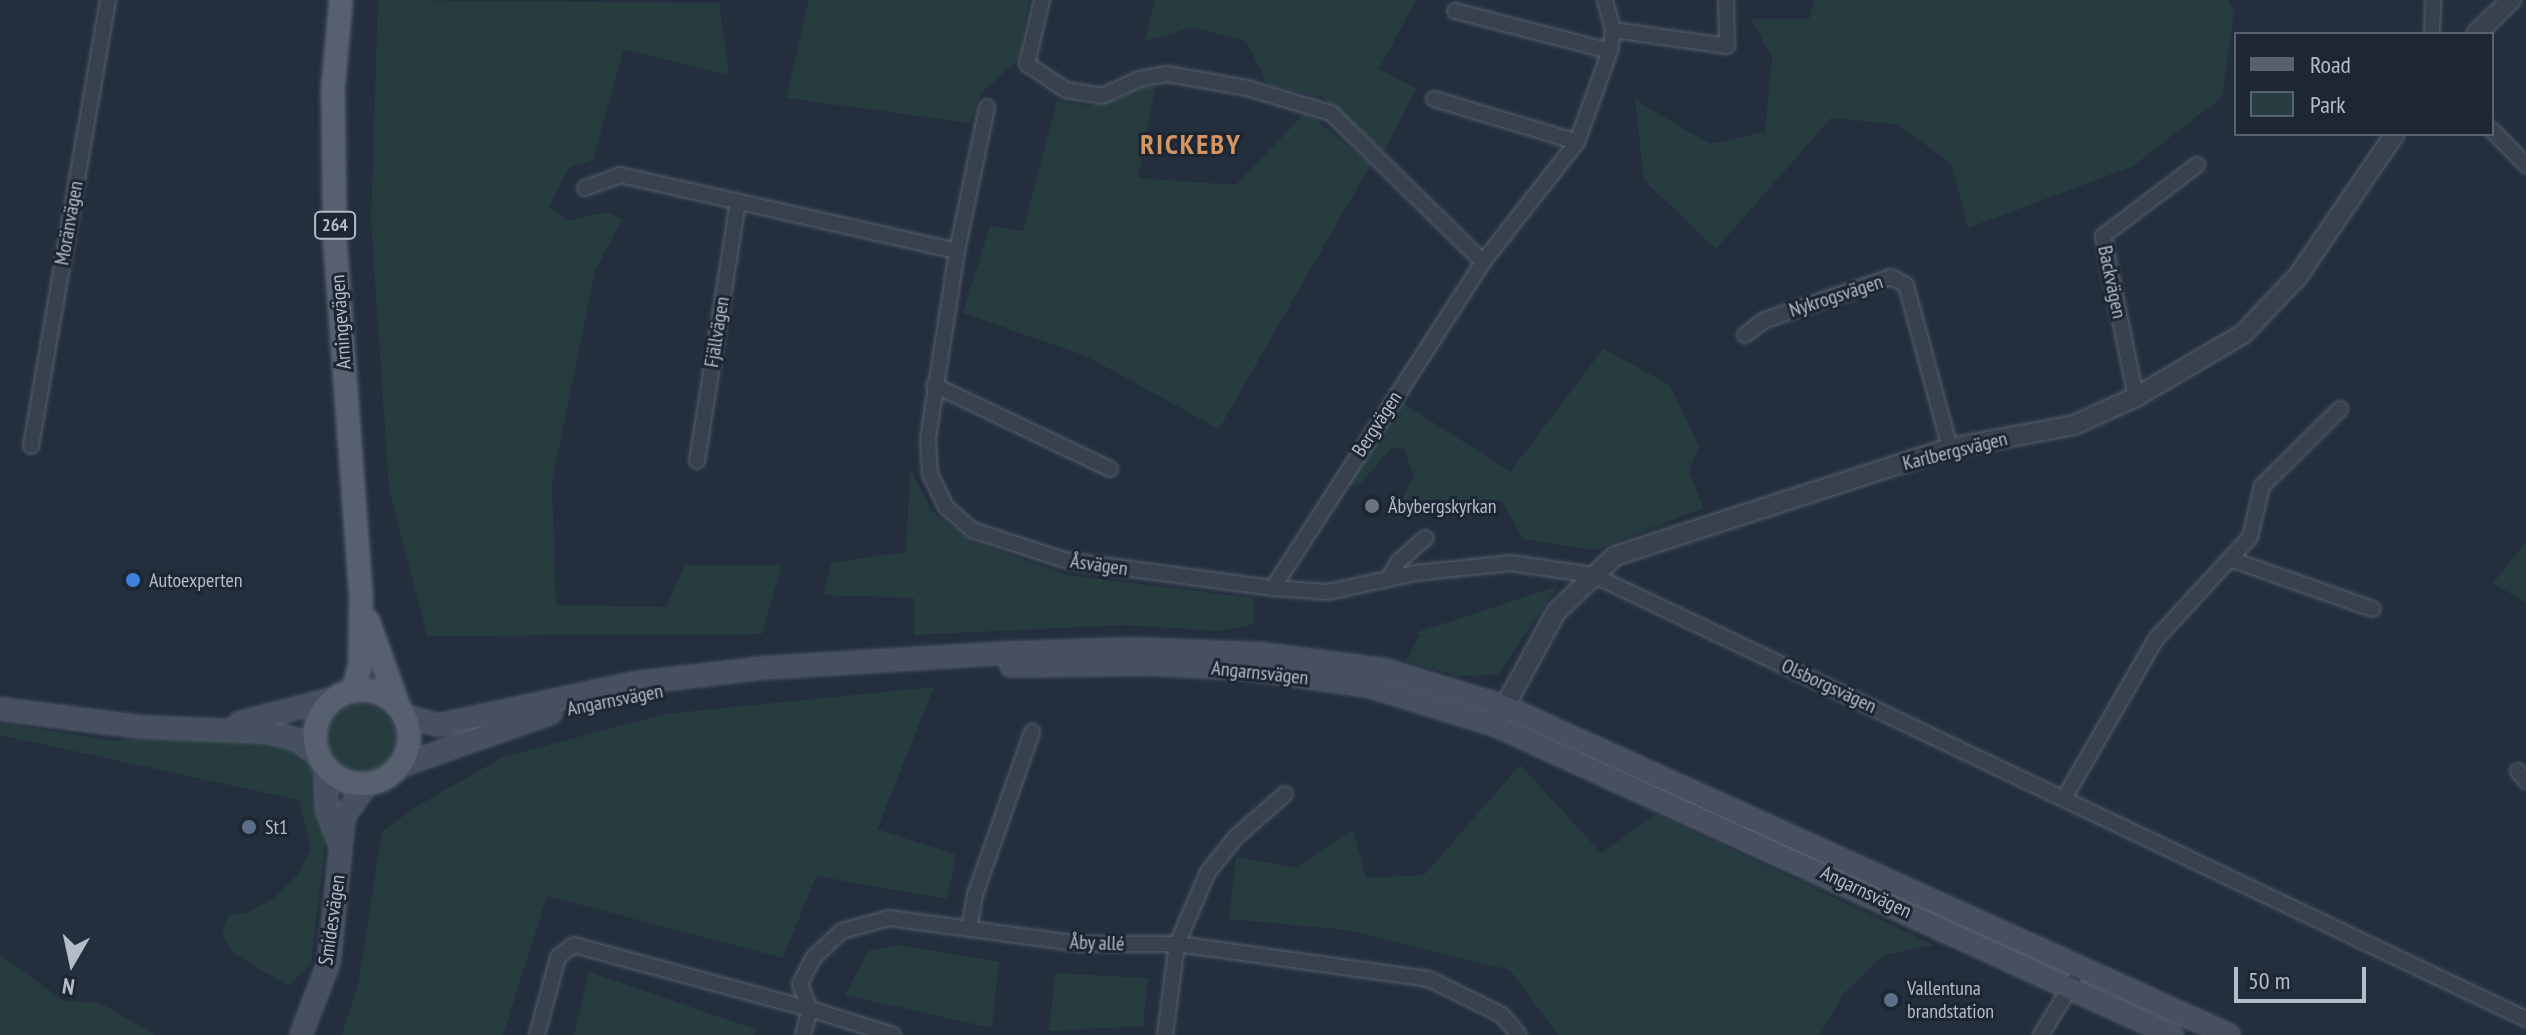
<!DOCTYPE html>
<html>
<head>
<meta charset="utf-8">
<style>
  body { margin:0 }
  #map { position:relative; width:2526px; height:1035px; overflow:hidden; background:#242f3e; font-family:"PT Sans Narrow",sans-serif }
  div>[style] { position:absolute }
  .green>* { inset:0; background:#263c3f }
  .round { border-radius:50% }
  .roads { filter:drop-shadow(0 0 2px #565f6c) drop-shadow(0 0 2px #565f6c) }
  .minor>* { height:14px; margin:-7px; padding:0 7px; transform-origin:7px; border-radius:7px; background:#38414e }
  .tertiary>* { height:18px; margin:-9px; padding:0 9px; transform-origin:9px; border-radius:9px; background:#38414e }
  .secondary>* { height:20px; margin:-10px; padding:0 10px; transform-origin:10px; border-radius:10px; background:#465061 }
  .primary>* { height:22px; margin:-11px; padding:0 11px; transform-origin:11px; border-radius:11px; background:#56606e }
  .primary>.ring { margin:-11px; padding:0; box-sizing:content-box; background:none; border:22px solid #56606e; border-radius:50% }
  .dots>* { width:22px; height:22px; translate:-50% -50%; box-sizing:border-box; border:4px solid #1d2633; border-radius:50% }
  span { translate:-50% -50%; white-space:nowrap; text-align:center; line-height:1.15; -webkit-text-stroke:6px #1d2633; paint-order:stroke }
  .shield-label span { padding:2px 6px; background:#1d2633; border:2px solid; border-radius:6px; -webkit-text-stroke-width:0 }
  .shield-label { font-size:18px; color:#b4bcc9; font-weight:700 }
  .street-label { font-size:20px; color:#b4bcc9 }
  .poi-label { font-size:20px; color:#b4bcc9 }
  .left { translate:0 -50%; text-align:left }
  .district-label { font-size:28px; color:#d59563; font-weight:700; letter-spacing:2px }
  .legend { position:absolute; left:2234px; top:32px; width:260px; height:104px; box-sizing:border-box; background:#1d2633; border:2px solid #59626f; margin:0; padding:10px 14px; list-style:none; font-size:24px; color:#b4bcc9 }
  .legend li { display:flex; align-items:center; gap:16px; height:40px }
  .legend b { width:40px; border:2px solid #59626f }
  .north { position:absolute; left:32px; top:923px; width:80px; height:80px; -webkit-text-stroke:6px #1d2633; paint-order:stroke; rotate:189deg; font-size:22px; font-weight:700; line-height:32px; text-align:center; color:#b4bcc9 }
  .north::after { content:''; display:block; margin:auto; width:28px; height:36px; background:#b4bcc9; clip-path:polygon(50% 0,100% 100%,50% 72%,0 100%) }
  .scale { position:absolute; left:2234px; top:967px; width:132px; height:36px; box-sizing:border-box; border:4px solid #b4bcc9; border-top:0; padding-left:10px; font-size:24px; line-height:28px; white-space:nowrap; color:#b4bcc9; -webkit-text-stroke:6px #1d2633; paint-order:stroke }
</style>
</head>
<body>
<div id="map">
  <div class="green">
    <div style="clip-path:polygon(378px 0,719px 3px,729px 75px,624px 49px,593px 160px,569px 167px,549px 207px,568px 221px,606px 212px,622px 219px,595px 271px,552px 482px,556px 605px,666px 607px,685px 565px,782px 565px,762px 634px,427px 636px,389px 488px,371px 220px)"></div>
    <div style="clip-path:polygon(809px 0,1029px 0,1019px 59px,981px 93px,970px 123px,786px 98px)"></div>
    <div style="clip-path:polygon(1155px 0,1416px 0,1379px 69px,1416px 89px,1384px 151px,1322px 97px,1268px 85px,1246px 41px,1194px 27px,1145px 41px)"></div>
    <div style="clip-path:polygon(1814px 0,2228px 0,2234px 13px,2222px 97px,2133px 166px,1968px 228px,1951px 163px,1896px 124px,1831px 118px,1716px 249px,1644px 180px,1635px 100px,1710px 144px,1765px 132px,1772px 58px,1751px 19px,1809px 19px)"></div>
    <div style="clip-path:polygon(1138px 85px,1155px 87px,1138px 178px,1236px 185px,1306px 112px,1371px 164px,1219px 429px,1086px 356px,963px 313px,990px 226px,1023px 231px,1057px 101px,1089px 106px,1122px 98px)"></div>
    <div style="clip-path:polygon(1603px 349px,1670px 385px,1699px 446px,1689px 470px,1703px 508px,1595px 550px,1523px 539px,1502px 501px,1457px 500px,1403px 512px,1396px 509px,1414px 476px,1404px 449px,1392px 447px,1358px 486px,1343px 483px,1399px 400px,1510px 472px)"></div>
    <div style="clip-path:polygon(910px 468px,932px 511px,973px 542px,1068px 575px,1254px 598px,1254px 624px,1220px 631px,1125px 625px,914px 635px,914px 598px,824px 595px,831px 563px,906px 552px)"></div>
    <div style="clip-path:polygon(2526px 542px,2526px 603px,2493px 583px)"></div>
    <div style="clip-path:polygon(1558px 586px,1498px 675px,1457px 676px,1406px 661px,1420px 635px,1415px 633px)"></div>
    <div style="clip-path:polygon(934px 687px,877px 829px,956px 855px,947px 899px,816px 876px,783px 958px,547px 896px,503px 1035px,342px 1035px,359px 980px,382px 831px,421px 804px,503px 757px,665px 714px)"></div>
    <div class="round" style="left:326px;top:704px;width:70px;height:70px"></div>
    <div style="clip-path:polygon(0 723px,108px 740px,273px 741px,297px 749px,319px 780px,325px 845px,311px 964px,288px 986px,233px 953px,222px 934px,228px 915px,248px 913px,275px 897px,298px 874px,311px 848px,299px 800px,0 735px)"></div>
    <div style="clip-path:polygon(1520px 765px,1601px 853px,1657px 814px,1934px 945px,1884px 955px,1843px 994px,1820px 1035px,1558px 1035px,1510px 970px,1348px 930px,1229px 919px,1236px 857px,1297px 868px,1353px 829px,1366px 878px,1424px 875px)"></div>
    <div style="clip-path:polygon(897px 945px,999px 962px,992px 1028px,845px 995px,868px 951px)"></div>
    <div style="clip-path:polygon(0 955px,64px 1001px,100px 1003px,155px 1035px,0 1035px)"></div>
    <div style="clip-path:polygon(589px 972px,755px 1029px,755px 1035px,574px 1035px)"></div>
    <div style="clip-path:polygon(1055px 973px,1148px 978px,1143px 1026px,1049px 1031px)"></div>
  </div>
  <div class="roads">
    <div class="minor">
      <div style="left:1042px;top:0;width:66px;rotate:103.2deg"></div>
      <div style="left:1027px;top:64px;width:47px;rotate:33.7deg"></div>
      <div style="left:1066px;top:90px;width:36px;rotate:9deg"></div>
      <div style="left:1102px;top:96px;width:41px;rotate:-24.7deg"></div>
      <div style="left:1139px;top:79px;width:28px;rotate:-10deg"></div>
      <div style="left:1167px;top:74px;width:81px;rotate:9.9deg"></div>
      <div style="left:1247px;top:88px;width:88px;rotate:16.6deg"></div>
      <div style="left:1331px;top:113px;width:213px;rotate:44.4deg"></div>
      <div style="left:1455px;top:11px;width:160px;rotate:14.5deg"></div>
      <div style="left:1613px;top:30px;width:115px;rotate:8deg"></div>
      <div style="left:1727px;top:46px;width:46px;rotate:-91.2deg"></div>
      <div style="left:2432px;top:34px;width:34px;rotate:-88deg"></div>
      <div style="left:1434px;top:99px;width:149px;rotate:16.7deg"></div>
      <div style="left:2492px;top:130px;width:49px;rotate:45.8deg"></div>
      <div style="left:585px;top:188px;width:37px;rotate:-20deg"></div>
      <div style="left:620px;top:175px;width:345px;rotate:12.7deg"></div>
      <div style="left:957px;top:251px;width:190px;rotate:98.8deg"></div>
      <div style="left:928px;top:439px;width:35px;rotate:87deg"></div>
      <div style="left:930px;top:474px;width:37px;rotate:64deg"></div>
      <div style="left:946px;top:507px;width:35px;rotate:41deg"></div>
      <div style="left:972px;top:530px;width:98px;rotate:17.9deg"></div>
      <div style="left:1065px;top:560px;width:210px;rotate:7.7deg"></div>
      <div style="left:1273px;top:588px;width:55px;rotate:4.2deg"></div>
      <div style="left:1328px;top:592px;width:89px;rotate:-12.3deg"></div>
      <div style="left:1415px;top:573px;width:97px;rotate:-5.9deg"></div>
      <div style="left:1511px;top:563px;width:83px;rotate:8.3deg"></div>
      <div style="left:1593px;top:575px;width:1033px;rotate:25.45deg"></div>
      <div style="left:957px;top:251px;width:147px;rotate:-78.2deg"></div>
      <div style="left:1745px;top:335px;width:25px;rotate:-37deg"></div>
      <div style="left:1765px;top:320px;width:133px;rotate:-18.8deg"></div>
      <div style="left:1891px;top:277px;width:17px;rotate:28deg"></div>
      <div style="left:1906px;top:285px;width:169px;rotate:74.9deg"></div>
      <div style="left:934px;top:385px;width:195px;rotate:25.5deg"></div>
      <div style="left:2136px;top:397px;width:164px;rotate:-101.6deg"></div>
      <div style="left:2103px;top:236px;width:118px;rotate:-37.1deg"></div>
      <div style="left:31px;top:446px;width:453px;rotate:-80.2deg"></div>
      <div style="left:697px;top:461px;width:262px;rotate:-81deg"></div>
      <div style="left:2230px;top:559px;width:151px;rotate:19.3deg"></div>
      <div style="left:1389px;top:578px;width:20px;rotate:-60deg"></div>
      <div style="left:1399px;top:561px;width:35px;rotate:-41deg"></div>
      <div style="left:1273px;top:588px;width:388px;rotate:-57.2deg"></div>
      <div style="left:1483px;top:262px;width:152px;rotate:-51.9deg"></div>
      <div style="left:1577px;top:142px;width:97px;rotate:-70.1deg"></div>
      <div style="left:1610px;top:51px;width:21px;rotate:-82deg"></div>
      <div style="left:1613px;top:30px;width:31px;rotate:-105deg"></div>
      <div style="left:2518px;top:771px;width:13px;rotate:51deg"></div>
      <div style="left:2065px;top:797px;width:182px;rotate:-60.1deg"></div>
      <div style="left:2156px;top:639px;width:139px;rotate:-47.3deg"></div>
      <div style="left:2250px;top:537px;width:52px;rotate:-76.8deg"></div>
      <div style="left:2262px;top:486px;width:110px;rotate:-44.6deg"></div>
      <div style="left:969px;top:929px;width:35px;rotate:-80deg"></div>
      <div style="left:975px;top:895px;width:173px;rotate:-70.7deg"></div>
      <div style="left:537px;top:1035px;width:81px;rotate:-74.9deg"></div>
      <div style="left:558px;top:957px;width:20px;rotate:-37deg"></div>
      <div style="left:574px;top:945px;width:245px;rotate:15.2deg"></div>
      <div style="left:810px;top:1009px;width:27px;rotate:105deg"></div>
      <div style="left:893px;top:1035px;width:87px;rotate:-162.6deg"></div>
      <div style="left:810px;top:1009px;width:27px;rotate:-112deg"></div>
      <div style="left:800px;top:984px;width:30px;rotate:-63deg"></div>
      <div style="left:814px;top:957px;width:38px;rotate:-43deg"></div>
      <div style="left:842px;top:931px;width:49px;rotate:-15.5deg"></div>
      <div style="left:889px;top:918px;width:195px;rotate:7.7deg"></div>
      <div style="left:1082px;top:944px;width:95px"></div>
      <div style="left:1177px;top:944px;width:254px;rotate:7.9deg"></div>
      <div style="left:1429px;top:979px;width:81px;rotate:26.3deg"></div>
      <div style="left:1502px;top:1015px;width:26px;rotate:50deg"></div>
      <div style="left:1165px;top:1035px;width:92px;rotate:-82.5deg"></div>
      <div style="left:1177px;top:944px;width:78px;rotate:-66.7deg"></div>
      <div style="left:1208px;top:872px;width:45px;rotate:-51.3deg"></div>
      <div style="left:1236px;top:837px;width:65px;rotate:-41.3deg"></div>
      <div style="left:2041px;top:1035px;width:63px;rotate:-58.6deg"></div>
    </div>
    <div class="tertiary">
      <div style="left:2476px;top:34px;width:49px;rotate:-44.2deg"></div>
      <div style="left:1498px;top:719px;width:122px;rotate:-61.5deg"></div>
      <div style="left:1556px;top:612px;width:81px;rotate:-43.5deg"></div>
      <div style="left:1615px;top:556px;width:352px;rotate:-17.9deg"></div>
      <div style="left:1950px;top:448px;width:126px;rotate:-10.5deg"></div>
      <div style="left:2074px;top:425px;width:68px;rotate:-24.3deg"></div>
      <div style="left:2136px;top:397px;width:124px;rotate:-30.5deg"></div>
      <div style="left:2243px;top:334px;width:80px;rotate:-46.5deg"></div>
      <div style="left:2298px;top:276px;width:172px;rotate:-55.7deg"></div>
    </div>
    <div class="secondary">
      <div style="left:1011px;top:666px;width:138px;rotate:-0.8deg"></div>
      <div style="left:1149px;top:664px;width:102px;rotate:2.8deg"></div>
      <div style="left:1251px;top:669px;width:118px;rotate:8.3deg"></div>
      <div style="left:1368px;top:686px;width:133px;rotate:17.1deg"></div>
      <div style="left:1495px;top:725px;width:745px;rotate:24.6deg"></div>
      <div style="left:0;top:709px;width:142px;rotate:7.3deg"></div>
      <div style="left:141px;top:727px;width:125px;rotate:2.3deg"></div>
      <div style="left:266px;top:732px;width:31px;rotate:13deg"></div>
      <div style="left:296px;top:739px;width:29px;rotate:36deg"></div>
      <div style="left:405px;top:716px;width:35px;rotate:15deg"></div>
      <div style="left:439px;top:725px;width:200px;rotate:-12.1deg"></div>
      <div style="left:635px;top:683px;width:128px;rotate:-6.7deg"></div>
      <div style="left:762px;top:668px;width:247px;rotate:-3.5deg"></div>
      <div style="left:1009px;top:653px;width:125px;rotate:-1.8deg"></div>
      <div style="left:1134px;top:649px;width:128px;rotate:2.2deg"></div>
      <div style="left:1262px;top:654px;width:124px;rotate:7.4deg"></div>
      <div style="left:1385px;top:670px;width:123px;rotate:17deg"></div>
      <div style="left:1503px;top:706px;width:797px;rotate:24.38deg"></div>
      <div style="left:239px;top:723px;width:100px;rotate:-14.5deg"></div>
      <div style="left:325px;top:766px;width:44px;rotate:87.4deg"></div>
      <div style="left:327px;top:810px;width:33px;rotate:70deg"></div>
      <div style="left:400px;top:766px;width:160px;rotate:-19.3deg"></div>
      <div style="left:301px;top:1035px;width:78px;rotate:-69deg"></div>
      <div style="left:329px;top:962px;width:147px;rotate:-84.1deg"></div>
      <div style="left:344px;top:816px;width:39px;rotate:-54deg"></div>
    </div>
    <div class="primary">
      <div style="left:341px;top:0;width:88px;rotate:95.2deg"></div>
      <div style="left:333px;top:88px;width:154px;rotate:89.3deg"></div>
      <div style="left:335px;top:242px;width:354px;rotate:85.8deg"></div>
      <div style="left:361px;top:595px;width:70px;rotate:90.8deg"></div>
      <div style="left:360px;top:665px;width:27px;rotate:105deg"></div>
      <div style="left:368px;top:621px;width:89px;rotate:70.3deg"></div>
      <div class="ring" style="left:315px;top:690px;width:72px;height:72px"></div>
    </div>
  </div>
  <div class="dots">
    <div style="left:1372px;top:506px;background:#6b7280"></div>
    <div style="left:133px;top:580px;background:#3f7fe0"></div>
    <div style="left:249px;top:827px;background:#5c6f8a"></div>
    <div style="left:1891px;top:1000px;background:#5c6f8a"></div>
  </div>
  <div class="shield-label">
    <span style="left:335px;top:225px">264</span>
  </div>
  <div class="street-label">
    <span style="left:69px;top:223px;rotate:-80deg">Moränvägen</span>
    <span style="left:2112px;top:282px;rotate:78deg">Backvägen</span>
    <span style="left:1836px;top:296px;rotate:-18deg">Nykrogsvägen</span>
    <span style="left:341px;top:322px;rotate:-94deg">Arningevägen</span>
    <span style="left:717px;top:332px;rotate:-81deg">Fjällvägen</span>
    <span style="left:1377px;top:424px;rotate:-57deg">Bergvägen</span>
    <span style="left:1955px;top:451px;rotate:-14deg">Karlbergsvägen</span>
    <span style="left:1099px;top:565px;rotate:8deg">Åsvägen</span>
    <span style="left:1260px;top:673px;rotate:6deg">Angarnsvägen</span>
    <span style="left:1829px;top:686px;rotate:25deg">Olsborgsvägen</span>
    <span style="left:615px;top:700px;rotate:-11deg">Angarnsvägen</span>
    <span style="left:1866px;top:892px;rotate:25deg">Angarnsvägen</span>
    <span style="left:332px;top:920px;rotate:-82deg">Smidesvägen</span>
    <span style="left:1097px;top:943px;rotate:2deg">Åby allé</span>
  </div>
  <div class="poi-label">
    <span class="left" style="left:1388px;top:506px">Åbybergskyrkan</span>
    <span class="left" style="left:149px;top:580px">Autoexperten</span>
    <span class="left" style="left:265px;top:827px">St1</span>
    <span class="left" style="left:1907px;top:1000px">Vallentuna<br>brandstation</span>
  </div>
  <div class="district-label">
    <span style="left:1191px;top:144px">RICKEBY</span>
  </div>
  <ul class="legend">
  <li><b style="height:10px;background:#56606e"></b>Road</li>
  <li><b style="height:22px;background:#263c3f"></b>Park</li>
  </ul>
  <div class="north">N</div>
  <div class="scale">50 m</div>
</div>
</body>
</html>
